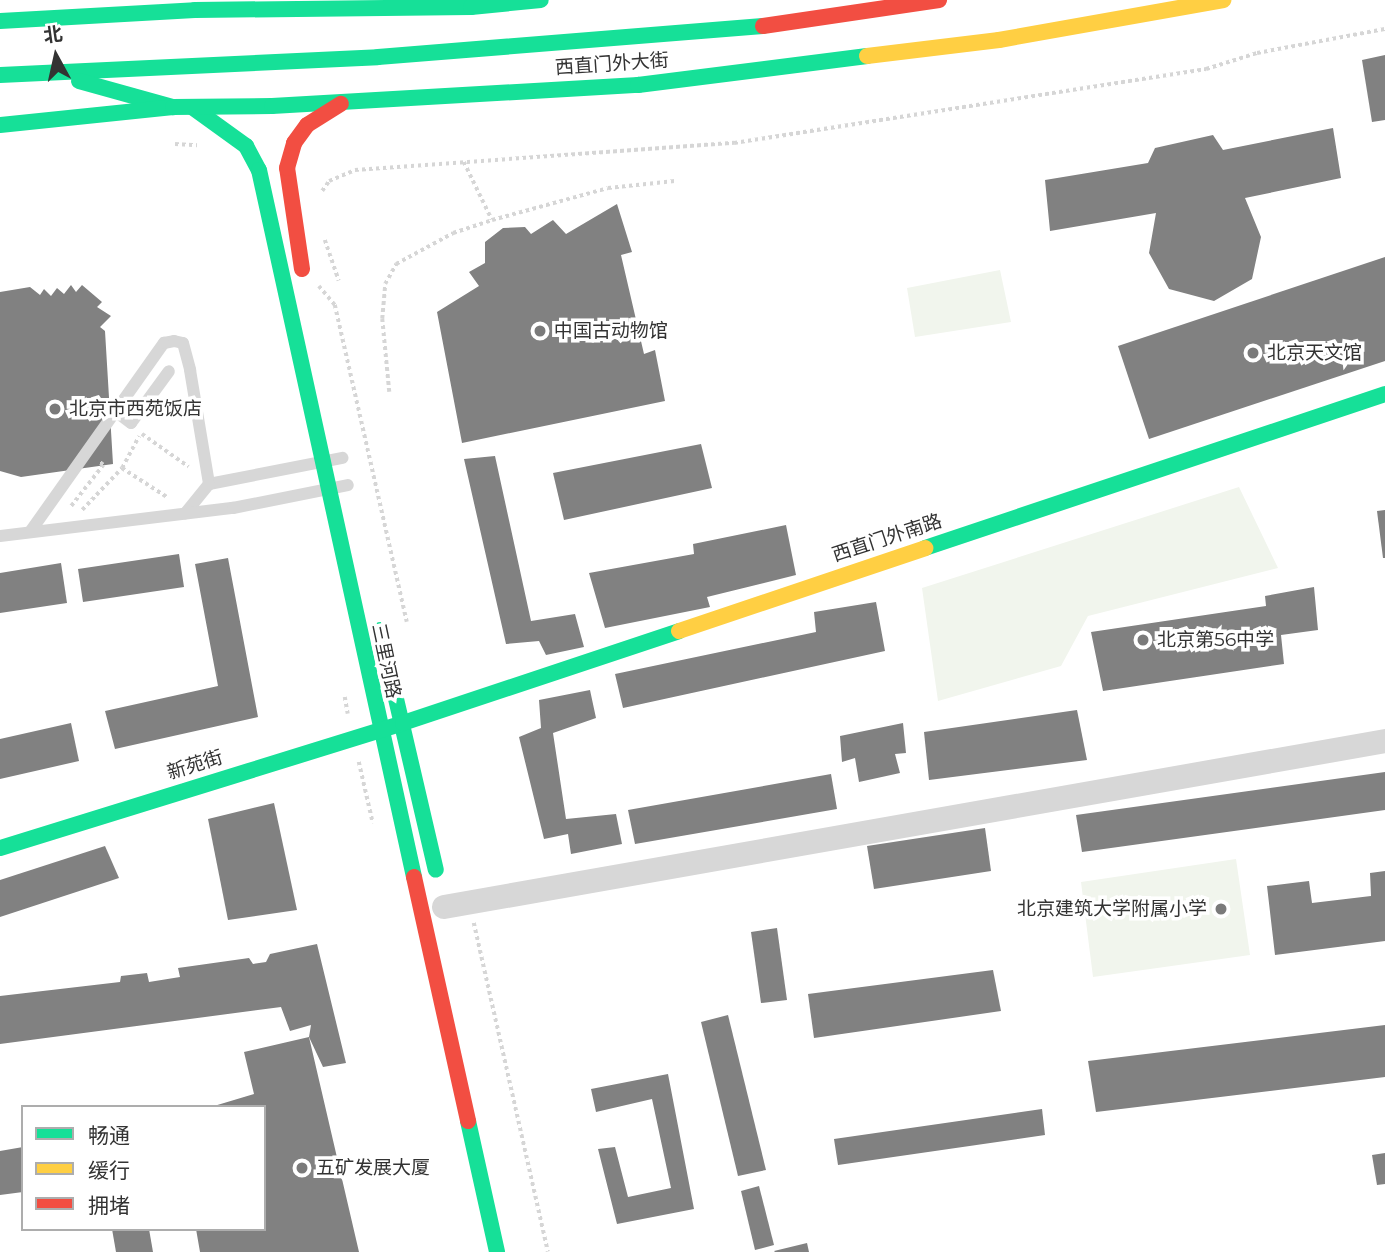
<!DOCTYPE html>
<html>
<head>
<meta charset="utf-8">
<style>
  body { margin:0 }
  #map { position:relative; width:1385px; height:1252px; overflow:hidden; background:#fff; font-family:Montserrat,"Noto Sans SC",sans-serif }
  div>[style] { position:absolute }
  .green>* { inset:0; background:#f1f5ed }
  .building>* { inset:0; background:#818181 }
  .path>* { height:3.5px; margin-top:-1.75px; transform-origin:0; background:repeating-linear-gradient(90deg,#d6d6d6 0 3.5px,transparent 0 7px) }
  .lane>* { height:12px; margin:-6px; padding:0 6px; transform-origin:6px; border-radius:6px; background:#d7d7d7 }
  .street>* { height:24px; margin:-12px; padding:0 12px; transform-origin:12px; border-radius:12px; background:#d7d7d7 }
  .fast>* { height:16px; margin:-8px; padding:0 8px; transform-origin:8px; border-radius:8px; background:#16e098 }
  .slow>* { height:16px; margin:-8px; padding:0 8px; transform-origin:8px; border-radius:8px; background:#ffcf43 }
  .jam>* { height:16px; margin:-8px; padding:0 8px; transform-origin:8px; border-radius:8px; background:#f24e42 }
  .dots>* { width:19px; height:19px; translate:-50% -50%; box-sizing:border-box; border:4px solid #fff; border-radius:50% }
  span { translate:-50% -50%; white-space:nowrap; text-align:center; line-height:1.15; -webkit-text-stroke:7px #fff; paint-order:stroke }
  .street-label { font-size:19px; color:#333 }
  .poi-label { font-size:19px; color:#333 }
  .left { translate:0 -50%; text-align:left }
  .right { translate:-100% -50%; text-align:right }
  .legend { position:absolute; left:21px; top:1105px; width:245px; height:126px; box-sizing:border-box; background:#fff; border:2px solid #adadad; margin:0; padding:9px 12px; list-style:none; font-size:21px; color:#333 }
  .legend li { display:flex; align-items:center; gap:14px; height:35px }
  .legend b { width:35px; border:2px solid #adadad }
  .north { position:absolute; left:21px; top:21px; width:70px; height:70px; -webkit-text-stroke:5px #fff; paint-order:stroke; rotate:352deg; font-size:19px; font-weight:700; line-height:28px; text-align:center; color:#333 }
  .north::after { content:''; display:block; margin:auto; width:24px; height:32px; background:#333; clip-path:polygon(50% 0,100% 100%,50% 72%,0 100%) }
</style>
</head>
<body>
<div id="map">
  <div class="green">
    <div style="clip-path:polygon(1000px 270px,1011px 322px,915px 337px,907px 288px)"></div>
    <div style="clip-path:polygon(1239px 487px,1278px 568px,1088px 616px,1061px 666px,938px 701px,922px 588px)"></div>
    <div style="clip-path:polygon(1236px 859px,1250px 955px,1093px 977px,1081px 882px)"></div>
  </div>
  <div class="building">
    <div style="clip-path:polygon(1385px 55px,1385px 120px,1372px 122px,1362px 60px)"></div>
    <div style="clip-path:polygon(1333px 128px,1341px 178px,1245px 198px,1261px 237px,1252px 279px,1214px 301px,1169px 289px,1149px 253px,1156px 213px,1050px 231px,1045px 180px,1148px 163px,1155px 148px,1213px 135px,1223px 150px)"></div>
    <div style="clip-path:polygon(617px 204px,632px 252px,621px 255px,644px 354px,655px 350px,665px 401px,462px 443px,437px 312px,479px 286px,469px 272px,485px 263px,485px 242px,503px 228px,525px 227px,531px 234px,553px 220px,566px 234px)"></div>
    <div style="clip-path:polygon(1385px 257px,1385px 361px,1149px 439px,1118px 346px)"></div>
    <div style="clip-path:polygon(71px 285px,76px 292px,82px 285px,102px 302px,97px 307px,111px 316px,100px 327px,105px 331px,113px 464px,21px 477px,0 471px,0 292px,30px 287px,40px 295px,44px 289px,51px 296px,57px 288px,64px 294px)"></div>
    <div style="clip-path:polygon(701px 444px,712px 488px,564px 520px,553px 473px)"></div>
    <div style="clip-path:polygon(495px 456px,531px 621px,575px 614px,584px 647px,546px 655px,539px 641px,506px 644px,464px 459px)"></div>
    <div style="clip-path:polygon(1385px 510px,1385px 558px,1383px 558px,1377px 511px)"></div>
    <div style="clip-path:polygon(786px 525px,796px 575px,707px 597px,710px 607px,605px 628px,589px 573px,694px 554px,693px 544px)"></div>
    <div style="clip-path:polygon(179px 554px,184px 587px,83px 602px,78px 569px)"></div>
    <div style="clip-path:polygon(228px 558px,258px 717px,115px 749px,105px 711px,218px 686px,195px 564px)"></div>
    <div style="clip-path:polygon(61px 563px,67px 603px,0 613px,0 573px)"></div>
    <div style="clip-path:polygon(1314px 587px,1318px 630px,1281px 635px,1284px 664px,1103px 691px,1091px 632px,1266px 606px,1265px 596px)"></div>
    <div style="clip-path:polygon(876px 602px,885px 651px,623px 708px,615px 674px,816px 632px,814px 612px)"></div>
    <div style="clip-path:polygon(590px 690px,596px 718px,553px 733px,566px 819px,616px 814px,622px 844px,571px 854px,568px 834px,544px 839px,519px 737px,541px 728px,539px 700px)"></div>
    <div style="clip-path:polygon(1077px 710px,1087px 760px,929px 780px,924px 732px)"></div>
    <div style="clip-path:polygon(71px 723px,79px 761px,0 779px,0 739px)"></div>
    <div style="clip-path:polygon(903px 723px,906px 753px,895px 754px,900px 773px,859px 782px,855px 758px,842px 762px,840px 736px)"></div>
    <div style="clip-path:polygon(1385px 772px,1385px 810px,1082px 852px,1076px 815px)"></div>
    <div style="clip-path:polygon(831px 774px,837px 809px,635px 844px,628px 810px)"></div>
    <div style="clip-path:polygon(274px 803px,297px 910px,228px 920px,208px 819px)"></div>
    <div style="clip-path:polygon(985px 828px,991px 871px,874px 889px,867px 846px)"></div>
    <div style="clip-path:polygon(105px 846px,119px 878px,0 917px,0 880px)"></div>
    <div style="clip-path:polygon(1385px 871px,1385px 941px,1275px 955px,1267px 886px,1309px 881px,1312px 903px,1371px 896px,1370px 873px)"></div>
    <div style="clip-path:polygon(777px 928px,787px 1000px,761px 1003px,751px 932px)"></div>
    <div style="clip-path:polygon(317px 944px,346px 1063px,323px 1067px,309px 1037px,311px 1025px,290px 1031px,281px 1007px,0 1044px,0 996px,120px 982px,121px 976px,147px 973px,149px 982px,180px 977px,178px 968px,249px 958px,253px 964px,266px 962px,270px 954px)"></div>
    <div style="clip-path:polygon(993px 970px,1001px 1011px,814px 1038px,808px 994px)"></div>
    <div style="clip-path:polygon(728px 1015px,766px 1170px,738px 1176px,701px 1022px)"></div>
    <div style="clip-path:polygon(1385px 1025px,1385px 1077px,1096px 1112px,1088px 1061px)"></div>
    <div style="clip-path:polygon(309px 1037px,359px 1252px,200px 1252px,196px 1229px,264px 1229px,264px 1107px,214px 1106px,254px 1094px,244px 1052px)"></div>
    <div style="clip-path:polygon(668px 1074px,694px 1209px,617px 1224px,598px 1149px,615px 1147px,628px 1197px,671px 1188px,652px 1099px,596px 1112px,591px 1089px)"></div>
    <div style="clip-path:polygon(1042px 1109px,1045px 1135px,838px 1165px,834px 1139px)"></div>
    <div style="clip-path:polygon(23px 1147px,23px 1192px,0 1195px,0 1151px)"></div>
    <div style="clip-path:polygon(1385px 1153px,1385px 1184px,1377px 1185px,1372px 1155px)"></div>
    <div style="clip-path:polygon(759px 1186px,774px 1245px,755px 1250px,741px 1191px)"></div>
    <div style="clip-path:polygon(112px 1229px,149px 1229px,153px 1252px,116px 1252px)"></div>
    <div style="clip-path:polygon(807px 1243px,809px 1252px,775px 1252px,774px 1251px)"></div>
  </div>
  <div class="path">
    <div style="left:175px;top:144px;width:22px;rotate:3deg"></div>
    <div style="left:464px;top:162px;width:64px;rotate:64.2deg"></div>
    <div style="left:322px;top:191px;width:12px;rotate:-55deg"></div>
    <div style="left:329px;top:181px;width:28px;rotate:-23deg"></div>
    <div style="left:355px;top:170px;width:380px;rotate:-4.1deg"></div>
    <div style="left:734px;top:143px;width:478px;rotate:-8.9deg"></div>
    <div style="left:1206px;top:69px;width:53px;rotate:-17.4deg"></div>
    <div style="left:1257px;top:53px;width:130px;rotate:-10.6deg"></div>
    <div style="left:325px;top:240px;width:43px;rotate:71.1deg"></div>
    <div style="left:319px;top:286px;width:25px;rotate:50deg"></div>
    <div style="left:335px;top:305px;width:325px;rotate:77.2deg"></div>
    <div style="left:389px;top:392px;width:73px;rotate:-95.5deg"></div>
    <div style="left:382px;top:319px;width:35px;rotate:-85deg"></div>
    <div style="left:385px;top:284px;width:23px;rotate:-61deg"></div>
    <div style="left:396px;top:264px;width:65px;rotate:-28.5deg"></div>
    <div style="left:453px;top:233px;width:41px;rotate:-18.4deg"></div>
    <div style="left:492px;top:220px;width:120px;rotate:-15.4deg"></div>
    <div style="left:608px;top:188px;width:67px;rotate:-6deg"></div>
    <div style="left:142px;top:434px;width:57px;rotate:35.1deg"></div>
    <div style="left:122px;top:468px;width:54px;rotate:32.8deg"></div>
    <div style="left:71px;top:506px;width:52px;rotate:-52deg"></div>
    <div style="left:103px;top:465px;width:5px;rotate:-143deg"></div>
    <div style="left:82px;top:510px;width:58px;rotate:-46.4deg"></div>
    <div style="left:122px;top:468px;width:36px;rotate:-62deg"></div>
    <div style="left:345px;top:697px;width:17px;rotate:80deg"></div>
    <div style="left:359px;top:762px;width:63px;rotate:77.1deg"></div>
    <div style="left:474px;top:923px;width:337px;rotate:77.3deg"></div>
  </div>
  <div class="lane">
    <div style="left:115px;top:411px;width:20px;rotate:37deg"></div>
    <div style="left:131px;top:423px;width:64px;rotate:-53.8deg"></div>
    <div style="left:209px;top:484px;width:136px;rotate:-11.1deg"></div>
    <div style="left:30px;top:532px;width:232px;rotate:-54.7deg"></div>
    <div style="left:164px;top:343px;width:10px;rotate:-11deg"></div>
    <div style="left:174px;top:341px;width:9px;rotate:13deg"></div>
    <div style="left:183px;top:343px;width:28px;rotate:75deg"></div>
    <div style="left:190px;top:370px;width:116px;rotate:80.5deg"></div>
    <div style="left:209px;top:484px;width:38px;rotate:129deg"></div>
    <div style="left:0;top:536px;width:235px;rotate:-6.9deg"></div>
    <div style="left:233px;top:508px;width:117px;rotate:-11.3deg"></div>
  </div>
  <div class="street">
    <div style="left:444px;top:907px;width:956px;rotate:-10deg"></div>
  </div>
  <div class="fast">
    <div style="left:0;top:21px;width:195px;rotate:-3.2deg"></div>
    <div style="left:195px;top:10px;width:276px;rotate:-0.6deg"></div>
    <div style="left:471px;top:7px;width:70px;rotate:-5.7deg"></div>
    <div style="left:0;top:75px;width:378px;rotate:-2.7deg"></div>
    <div style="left:378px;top:57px;width:386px;rotate:-4.6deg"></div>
    <div style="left:79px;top:81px;width:98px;rotate:15.5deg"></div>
    <div style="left:192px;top:107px;width:67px;rotate:35.8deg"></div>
    <div style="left:246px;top:146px;width:27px;rotate:62deg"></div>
    <div style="left:259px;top:170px;width:724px;rotate:77.63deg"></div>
    <div style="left:0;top:125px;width:174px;rotate:-5.9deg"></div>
    <div style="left:173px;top:107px;width:99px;rotate:-0.6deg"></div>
    <div style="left:272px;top:106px;width:367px;rotate:-3.3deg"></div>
    <div style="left:638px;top:85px;width:231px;rotate:-7.2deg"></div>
    <div style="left:925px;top:548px;width:485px;rotate:-18.5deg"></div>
    <div style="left:380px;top:630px;width:246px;rotate:76.9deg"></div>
    <div style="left:0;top:848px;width:422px;rotate:-17.2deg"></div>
    <div style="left:403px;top:723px;width:291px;rotate:-18.4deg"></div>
    <div style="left:468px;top:1121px;width:134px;rotate:77.5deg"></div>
  </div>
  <div class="slow">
    <div style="left:867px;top:56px;width:133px;rotate:-6.9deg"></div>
    <div style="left:999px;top:40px;width:228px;rotate:-10.1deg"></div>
    <div style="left:679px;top:631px;width:260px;rotate:-18.6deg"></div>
  </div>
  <div class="jam">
    <div style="left:763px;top:26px;width:178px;rotate:-8.4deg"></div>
    <div style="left:302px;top:269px;width:102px;rotate:-98.4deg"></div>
    <div style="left:287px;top:168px;width:26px;rotate:-74deg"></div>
    <div style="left:294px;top:143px;width:22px;rotate:-54deg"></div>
    <div style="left:307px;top:125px;width:40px;rotate:-32deg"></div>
    <div style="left:414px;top:877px;width:250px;rotate:77.5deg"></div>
  </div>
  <div class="dots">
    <div style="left:540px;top:331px;background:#7a7a7a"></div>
    <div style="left:1253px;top:353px;background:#7a7a7a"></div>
    <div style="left:55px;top:409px;background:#7a7a7a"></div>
    <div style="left:1143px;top:640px;background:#7a7a7a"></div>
    <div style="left:1221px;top:909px;background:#7a7a7a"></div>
    <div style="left:302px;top:1168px;background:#7a7a7a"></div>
  </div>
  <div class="street-label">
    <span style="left:612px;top:64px;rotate:-4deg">西直门外大街</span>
    <span style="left:887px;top:538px;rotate:-18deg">西直门外南路</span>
    <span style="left:386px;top:661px;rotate:78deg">三里河路</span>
    <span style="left:195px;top:765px;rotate:-17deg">新苑街</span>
  </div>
  <div class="poi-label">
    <span class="left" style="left:554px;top:331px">中国古动物馆</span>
    <span class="left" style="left:1267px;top:353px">北京天文馆</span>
    <span class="left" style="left:69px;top:409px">北京市西苑饭店</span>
    <span class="left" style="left:1157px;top:640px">北京第56中学</span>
    <span class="right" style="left:1207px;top:909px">北京建筑大学附属小学</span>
    <span class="left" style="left:316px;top:1168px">五矿发展大厦</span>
  </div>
  <ul class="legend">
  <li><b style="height:9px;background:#16e098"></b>畅通</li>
  <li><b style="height:9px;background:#ffcf43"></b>缓行</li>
  <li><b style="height:9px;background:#f24e42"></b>拥堵</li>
  </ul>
  <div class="north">北</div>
</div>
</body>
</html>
